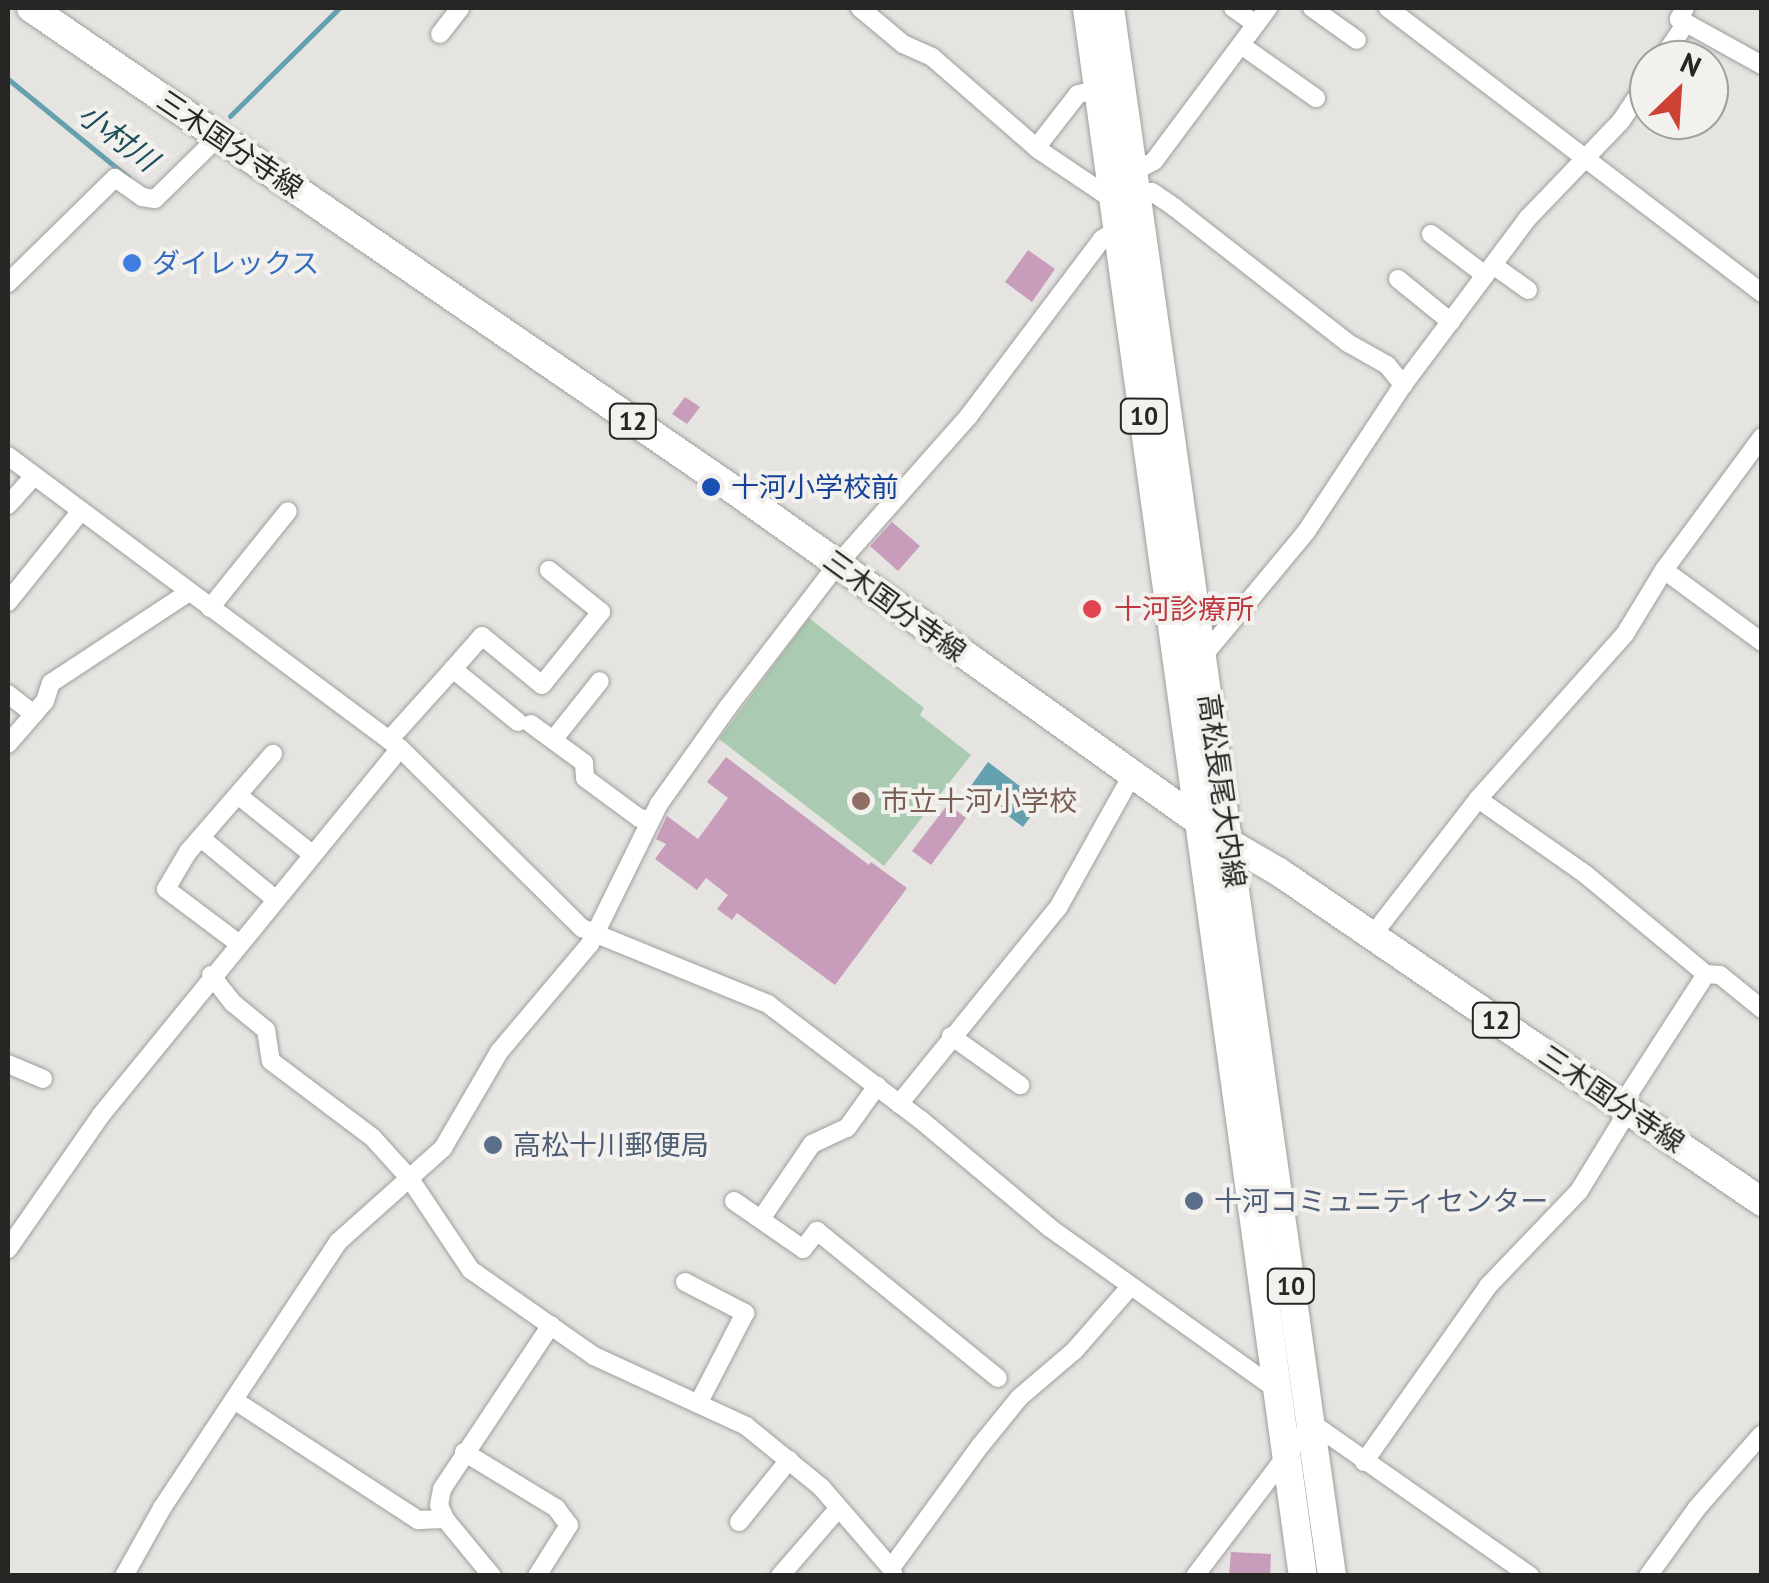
<!DOCTYPE html>
<html>
<head>
<meta charset="utf-8">
<style>
  body { margin:0 }
  #map { position:relative; width:1769px; height:1583px; overflow:hidden; background:#e5e4e1; font-family:"PT Sans","Noto Sans JP",sans-serif }
  div>[style] { position:absolute }
  .green>* { inset:0; background:#aacbb1 }
  .water>* { inset:0; background:#65a0af }
  .stream>* { height:5px; margin:-2.5px; padding:0 2.5px; transform-origin:2.5px; border-radius:2.5px; background:#65a0af }
  .building>* { inset:0; background:#c89dbb }
  .roads { filter:drop-shadow(0 0 2px #a09e9b) drop-shadow(0 0 2px #a09e9b) }
  .street>* { height:18px; margin:-9px; padding:0 9px; transform-origin:9px; border-radius:9px; background:#fff }
  .primary>* { height:28px; margin:-14px; padding:0 14px; transform-origin:14px; border-radius:14px; background:#fff }
  .dots>* { width:28px; height:28px; translate:-50% -50%; box-sizing:border-box; border:5px solid #f3f1ee; border-radius:50% }
  span { translate:-50% -50%; white-space:nowrap; text-align:center; line-height:1.15; -webkit-text-stroke:8px #f3f1ee; paint-order:stroke }
  .shield-label span { padding:2px 8px; background:#f3f1ee; border:2px solid; border-radius:8px; -webkit-text-stroke-width:0 }
  .shield-label { font-size:25px; color:#262625; font-weight:700 }
  .street-label { font-size:28px; color:#262625 }
  .shop-label { font-size:28px; color:#366cbe }
  .left { translate:0 -50%; text-align:left }
  .transit-label { font-size:28px; color:#164399 }
  .health-label { font-size:28px; color:#be3a42 }
  .education-label { font-size:28px; color:#785e54 }
  .service-label { font-size:28px; color:#4e5e75 }
  .water-label { font-size:30px; color:#1c4f5a; font-style:italic }
  .frame { position:absolute; inset:0; border:10px solid #262625; pointer-events:none }
  .north { position:absolute; left:1629px; top:40px; width:100px; height:100px; box-sizing:border-box; background:#f3f1ee; border:2px solid #a1a09e; border-radius:50%; rotate:25deg; font-size:28px; font-weight:700; line-height:40px; text-align:center; color:#262625 }
  .north::after { content:''; display:block; margin:auto; width:35px; height:45px; background:#ce4135; clip-path:polygon(50% 0,100% 100%,50% 72%,0 100%) }
</style>
</head>
<body>
<div id="map">
  <div class="green">
    <div style="clip-path:polygon(809px 618px,924px 708px,920px 715px,971px 755px,884px 866px,719px 739px)"></div>
  </div>
  <div class="water">
    <div style="clip-path:polygon(988px 762px,1041px 802px,1023px 827px,970px 787px)"></div>
  </div>
  <div class="stream">
    <div style="left:8px;top:79px;width:156px;rotate:39.3deg"></div>
    <div style="left:230px;top:116px;width:153px;rotate:-44.7deg"></div>
  </div>
  <div class="building">
    <div style="clip-path:polygon(1028px 250px,1055px 269px,1032px 302px,1005px 282px)"></div>
    <div style="clip-path:polygon(685px 397px,700px 407px,687px 424px,672px 414px)"></div>
    <div style="clip-path:polygon(892px 522px,920px 546px,898px 571px,870px 546px)"></div>
    <div style="clip-path:polygon(726px 757px,869px 865px,871px 862px,907px 888px,835px 985px,737px 913px,732px 920px,717px 909px,728px 895px,706px 878px,697px 890px,655px 859px,666px 844px,656px 839px,667px 816px,698px 839px,728px 798px,707px 782px)"></div>
    <div style="clip-path:polygon(948px 804px,966px 818px,931px 865px,912px 851px)"></div>
    <div style="clip-path:polygon(1231px 1552px,1271px 1554px,1270px 1576px,1229px 1576px)"></div>
  </div>
  <div class="roads">
    <div class="street">
      <div style="left:860px;top:8px;width:56px;rotate:39.9deg"></div>
      <div style="left:903px;top:44px;width:32px;rotate:24deg"></div>
      <div style="left:932px;top:57px;width:142px;rotate:41deg"></div>
      <div style="left:1039px;top:150px;width:77px;rotate:33.9deg"></div>
      <div style="left:1103px;top:193px;width:49px;rotate:-1.2deg"></div>
      <div style="left:1152px;top:192px;width:27px;rotate:34deg"></div>
      <div style="left:1174px;top:207px;width:221px;rotate:38deg"></div>
      <div style="left:1348px;top:343px;width:45px;rotate:29.4deg"></div>
      <div style="left:1387px;top:365px;width:26px;rotate:51deg"></div>
      <div style="left:1233px;top:8px;width:28px;rotate:35deg"></div>
      <div style="left:1312px;top:8px;width:55px;rotate:35.4deg"></div>
      <div style="left:1388px;top:8px;width:470px;rotate:37.3deg"></div>
      <div style="left:1685px;top:8px;width:13px;rotate:119deg"></div>
      <div style="left:1679px;top:19px;width:95px;rotate:29deg"></div>
      <div style="left:440px;top:34px;width:33px;rotate:-52deg"></div>
      <div style="left:1241px;top:45px;width:92px;rotate:35.2deg"></div>
      <div style="left:1661px;top:60px;width:45px;rotate:-56deg"></div>
      <div style="left:1036px;top:148px;width:68px;rotate:-52.1deg"></div>
      <div style="left:1078px;top:94px;width:20px;rotate:-11deg"></div>
      <div style="left:1127px;top:176px;width:31px;rotate:-29deg"></div>
      <div style="left:1154px;top:161px;width:191px;rotate:-53.3deg"></div>
      <div style="left:1431px;top:234px;width:68px;rotate:37.2deg"></div>
      <div style="left:1493px;top:265px;width:43px;rotate:35.5deg"></div>
      <div style="left:1398px;top:279px;width:68px;rotate:39.1deg"></div>
      <div style="left:8px;top:283px;width:150px;rotate:-44.5deg"></div>
      <div style="left:115px;top:178px;width:33px;rotate:35deg"></div>
      <div style="left:142px;top:197px;width:13px;rotate:9deg"></div>
      <div style="left:155px;top:199px;width:90px;rotate:-44.5deg"></div>
      <div style="left:1762px;top:437px;width:165px;rotate:126.4deg"></div>
      <div style="left:1664px;top:570px;width:122px;rotate:36.3deg"></div>
      <div style="left:8px;top:456px;width:489px;rotate:36.7deg"></div>
      <div style="left:400px;top:748px;width:256px;rotate:44.7deg"></div>
      <div style="left:582px;top:928px;width:201px;rotate:22.2deg"></div>
      <div style="left:768px;top:1004px;width:192px;rotate:37.2deg"></div>
      <div style="left:921px;top:1120px;width:168px;rotate:39.9deg"></div>
      <div style="left:1050px;top:1228px;width:282px;rotate:35.5deg"></div>
      <div style="left:8px;top:505px;width:39px;rotate:-48deg"></div>
      <div style="left:8px;top:602px;width:115px;rotate:-51.3deg"></div>
      <div style="left:210px;top:608px;width:124px;rotate:-51.2deg"></div>
      <div style="left:1203px;top:656px;width:161px;rotate:-50.3deg"></div>
      <div style="left:1306px;top:532px;width:176px;rotate:-56.6deg"></div>
      <div style="left:1403px;top:385px;width:209px;rotate:-53.2deg"></div>
      <div style="left:1528px;top:218px;width:134px;rotate:-46.2deg"></div>
      <div style="left:1621px;top:121px;width:50px;rotate:-56.3deg"></div>
      <div style="left:8px;top:694px;width:33px;rotate:38deg"></div>
      <div style="left:518px;top:722px;width:84px;rotate:-140.8deg"></div>
      <div style="left:453px;top:669px;width:44px;rotate:-48.7deg"></div>
      <div style="left:482px;top:636px;width:77px;rotate:39.2deg"></div>
      <div style="left:542px;top:685px;width:94px;rotate:-51.1deg"></div>
      <div style="left:601px;top:612px;width:67px;rotate:-141.1deg"></div>
      <div style="left:531px;top:724px;width:66px;rotate:36.3deg"></div>
      <div style="left:584px;top:763px;width:15px;rotate:86deg"></div>
      <div style="left:585px;top:778px;width:67px;rotate:36.5deg"></div>
      <div style="left:639px;top:818px;width:12px;rotate:9deg"></div>
      <div style="left:389px;top:740px;width:96px;rotate:-48deg"></div>
      <div style="left:553px;top:740px;width:75px;rotate:-51.5deg"></div>
      <div style="left:8px;top:744px;width:57px;rotate:-49.3deg"></div>
      <div style="left:45px;top:701px;width:19px;rotate:-72deg"></div>
      <div style="left:51px;top:683px;width:165px;rotate:-33.4deg"></div>
      <div style="left:239px;top:796px;width:93px;rotate:38.5deg"></div>
      <div style="left:1478px;top:799px;width:131px;rotate:35deg"></div>
      <div style="left:1585px;top:874px;width:157px;rotate:39.6deg"></div>
      <div style="left:201px;top:838px;width:96px;rotate:39.5deg"></div>
      <div style="left:1371px;top:937px;width:175px;rotate:-52.2deg"></div>
      <div style="left:1478px;top:799px;width:221px;rotate:-48.3deg"></div>
      <div style="left:1625px;top:634px;width:75px;rotate:-58.6deg"></div>
      <div style="left:238px;top:943px;width:90px;rotate:-143.1deg"></div>
      <div style="left:166px;top:889px;width:43px;rotate:-59.3deg"></div>
      <div style="left:188px;top:852px;width:130px;rotate:-49.1deg"></div>
      <div style="left:211px;top:975px;width:36px;rotate:52deg"></div>
      <div style="left:233px;top:1003px;width:43px;rotate:39.3deg"></div>
      <div style="left:266px;top:1030px;width:31px;rotate:81deg"></div>
      <div style="left:271px;top:1061px;width:128px;rotate:37deg"></div>
      <div style="left:373px;top:1138px;width:55px;rotate:47.9deg"></div>
      <div style="left:410px;top:1179px;width:110px;rotate:56.2deg"></div>
      <div style="left:471px;top:1270px;width:150px;rotate:35deg"></div>
      <div style="left:594px;top:1356px;width:167px;rotate:24.7deg"></div>
      <div style="left:746px;top:1426px;width:97px;rotate:39.1deg"></div>
      <div style="left:821px;top:1487px;width:107px;rotate:49.2deg"></div>
      <div style="left:951px;top:1036px;width:85px;rotate:35.4deg"></div>
      <div style="left:8px;top:1064px;width:38px;rotate:23deg"></div>
      <div style="left:899px;top:1104px;width:252px;rotate:-51deg"></div>
      <div style="left:1058px;top:908px;width:152px;rotate:-60.9deg"></div>
      <div style="left:1621px;top:1106px;width:157px;rotate:-57.2deg"></div>
      <div style="left:1706px;top:974px;width:14px;rotate:4deg"></div>
      <div style="left:1720px;top:975px;width:54px;rotate:39deg"></div>
      <div style="left:734px;top:1201px;width:84px;rotate:34.8deg"></div>
      <div style="left:803px;top:1249px;width:23px;rotate:-52deg"></div>
      <div style="left:817px;top:1231px;width:233px;rotate:39.1deg"></div>
      <div style="left:761px;top:1219px;width:91px;rotate:-55.8deg"></div>
      <div style="left:812px;top:1144px;width:38px;rotate:-25deg"></div>
      <div style="left:847px;top:1128px;width:52px;rotate:-54.5deg"></div>
      <div style="left:8px;top:1249px;width:163px;rotate:-55.2deg"></div>
      <div style="left:101px;top:1115px;width:473px;rotate:-50.8deg"></div>
      <div style="left:685px;top:1282px;width:68px;rotate:27.3deg"></div>
      <div style="left:745px;top:1313px;width:102px;rotate:117.3deg"></div>
      <div style="left:234px;top:1400px;width:220px;rotate:33.1deg"></div>
      <div style="left:418px;top:1520px;width:27px;rotate:-2deg"></div>
      <div style="left:1309px;top:1421px;width:270px;rotate:35deg"></div>
      <div style="left:464px;top:1452px;width:108px;rotate:31.3deg"></div>
      <div style="left:556px;top:1508px;width:21px;rotate:53deg"></div>
      <div style="left:569px;top:1525px;width:60px;rotate:122.1deg"></div>
      <div style="left:1364px;top:1462px;width:215px;rotate:-54.8deg"></div>
      <div style="left:1488px;top:1286px;width:132px;rotate:-46.2deg"></div>
      <div style="left:1579px;top:1191px;width:94px;rotate:-58.5deg"></div>
      <div style="left:739px;top:1522px;width:80px;rotate:-51.1deg"></div>
      <div style="left:124px;top:1576px;width:78px;rotate:-60.8deg"></div>
      <div style="left:162px;top:1508px;width:319px;rotate:-56.5deg"></div>
      <div style="left:338px;top:1242px;width:141px;rotate:-41.8deg"></div>
      <div style="left:443px;top:1148px;width:111px;rotate:-59.7deg"></div>
      <div style="left:499px;top:1052px;width:141px;rotate:-49.9deg"></div>
      <div style="left:590px;top:944px;width:156px;rotate:-63.8deg"></div>
      <div style="left:659px;top:804px;width:119px;rotate:-54.6deg"></div>
      <div style="left:728px;top:707px;width:179px;rotate:-52.5deg"></div>
      <div style="left:837px;top:565px;width:198px;rotate:-48.5deg"></div>
      <div style="left:968px;top:417px;width:223px;rotate:-53deg"></div>
      <div style="left:1102px;top:239px;width:23px;rotate:-31deg"></div>
      <div style="left:492px;top:1576px;width:74px;rotate:-129.5deg"></div>
      <div style="left:445px;top:1519px;width:15px;rotate:-113deg"></div>
      <div style="left:439px;top:1505px;width:16px;rotate:-79deg"></div>
      <div style="left:442px;top:1489px;width:197px;rotate:-56.4deg"></div>
      <div style="left:780px;top:1576px;width:90px;rotate:-49.1deg"></div>
      <div style="left:894px;top:1576px;width:9px;rotate:-111deg"></div>
      <div style="left:891px;top:1568px;width:151px;rotate:-53.9deg"></div>
      <div style="left:980px;top:1446px;width:63px;rotate:-50.8deg"></div>
      <div style="left:1020px;top:1397px;width:72px;rotate:-40.5deg"></div>
      <div style="left:1075px;top:1350px;width:84px;rotate:-48.9deg"></div>
      <div style="left:1195px;top:1576px;width:192px;rotate:-52.8deg"></div>
      <div style="left:1648px;top:1576px;width:84px;rotate:-54.2deg"></div>
      <div style="left:1697px;top:1508px;width:98px;rotate:-48.7deg"></div>
    </div>
    <div class="primary">
      <div style="left:31px;top:8px;width:852px;rotate:34.44deg"></div>
      <div style="left:734px;top:490px;width:608px;rotate:35.49deg"></div>
      <div style="left:1229px;top:843px;width:58px;rotate:30.1deg"></div>
      <div style="left:1279px;top:872px;width:585px;rotate:34.34deg"></div>
      <div style="left:1087px;top:8px;width:1583px;rotate:82.16deg"></div>
      <div style="left:1110px;top:8px;width:1584px;rotate:81.94deg"></div>
    </div>
  </div>
  <div class="dots">
    <div style="left:132px;top:263px;background:#3f7fe0"></div>
    <div style="left:711px;top:487px;background:#1a4fb4"></div>
    <div style="left:1092px;top:609px;background:#e0444e"></div>
    <div style="left:861px;top:801px;background:#8d6e63"></div>
    <div style="left:493px;top:1145px;background:#5c6f8a"></div>
    <div style="left:1194px;top:1201px;background:#5c6f8a"></div>
  </div>
  <div class="shield-label">
    <span style="left:1144px;top:416px">10</span>
    <span style="left:633px;top:421px">12</span>
    <span style="left:1496px;top:1020px">12</span>
    <span style="left:1291px;top:1286px">10</span>
  </div>
  <div class="street-label">
    <span style="left:230px;top:144px;rotate:34deg">三木国分寺線</span>
    <span style="left:895px;top:606px;rotate:36deg">三木国分寺線</span>
    <span style="left:1222px;top:791px;rotate:82deg">高松長尾大内線</span>
    <span style="left:1612px;top:1099px;rotate:34deg">三木国分寺線</span>
  </div>
  <div class="shop-label">
    <span class="left" style="left:152px;top:263px">ダイレックス</span>
  </div>
  <div class="transit-label">
    <span class="left" style="left:731px;top:487px">十河小学校前</span>
  </div>
  <div class="health-label">
    <span class="left" style="left:1114px;top:609px">十河診療所</span>
  </div>
  <div class="education-label">
    <span class="left" style="left:881px;top:801px">市立十河小学校</span>
  </div>
  <div class="service-label">
    <span class="left" style="left:513px;top:1145px">高松十川郵便局</span>
    <span class="left" style="left:1214px;top:1201px">十河コミュニティセンター</span>
  </div>
  <div class="water-label">
    <span style="left:118px;top:137px;rotate:37deg">小村川</span>
  </div>
  <div class="frame"></div>
  <div class="north">N</div>
</div>
</body>
</html>
